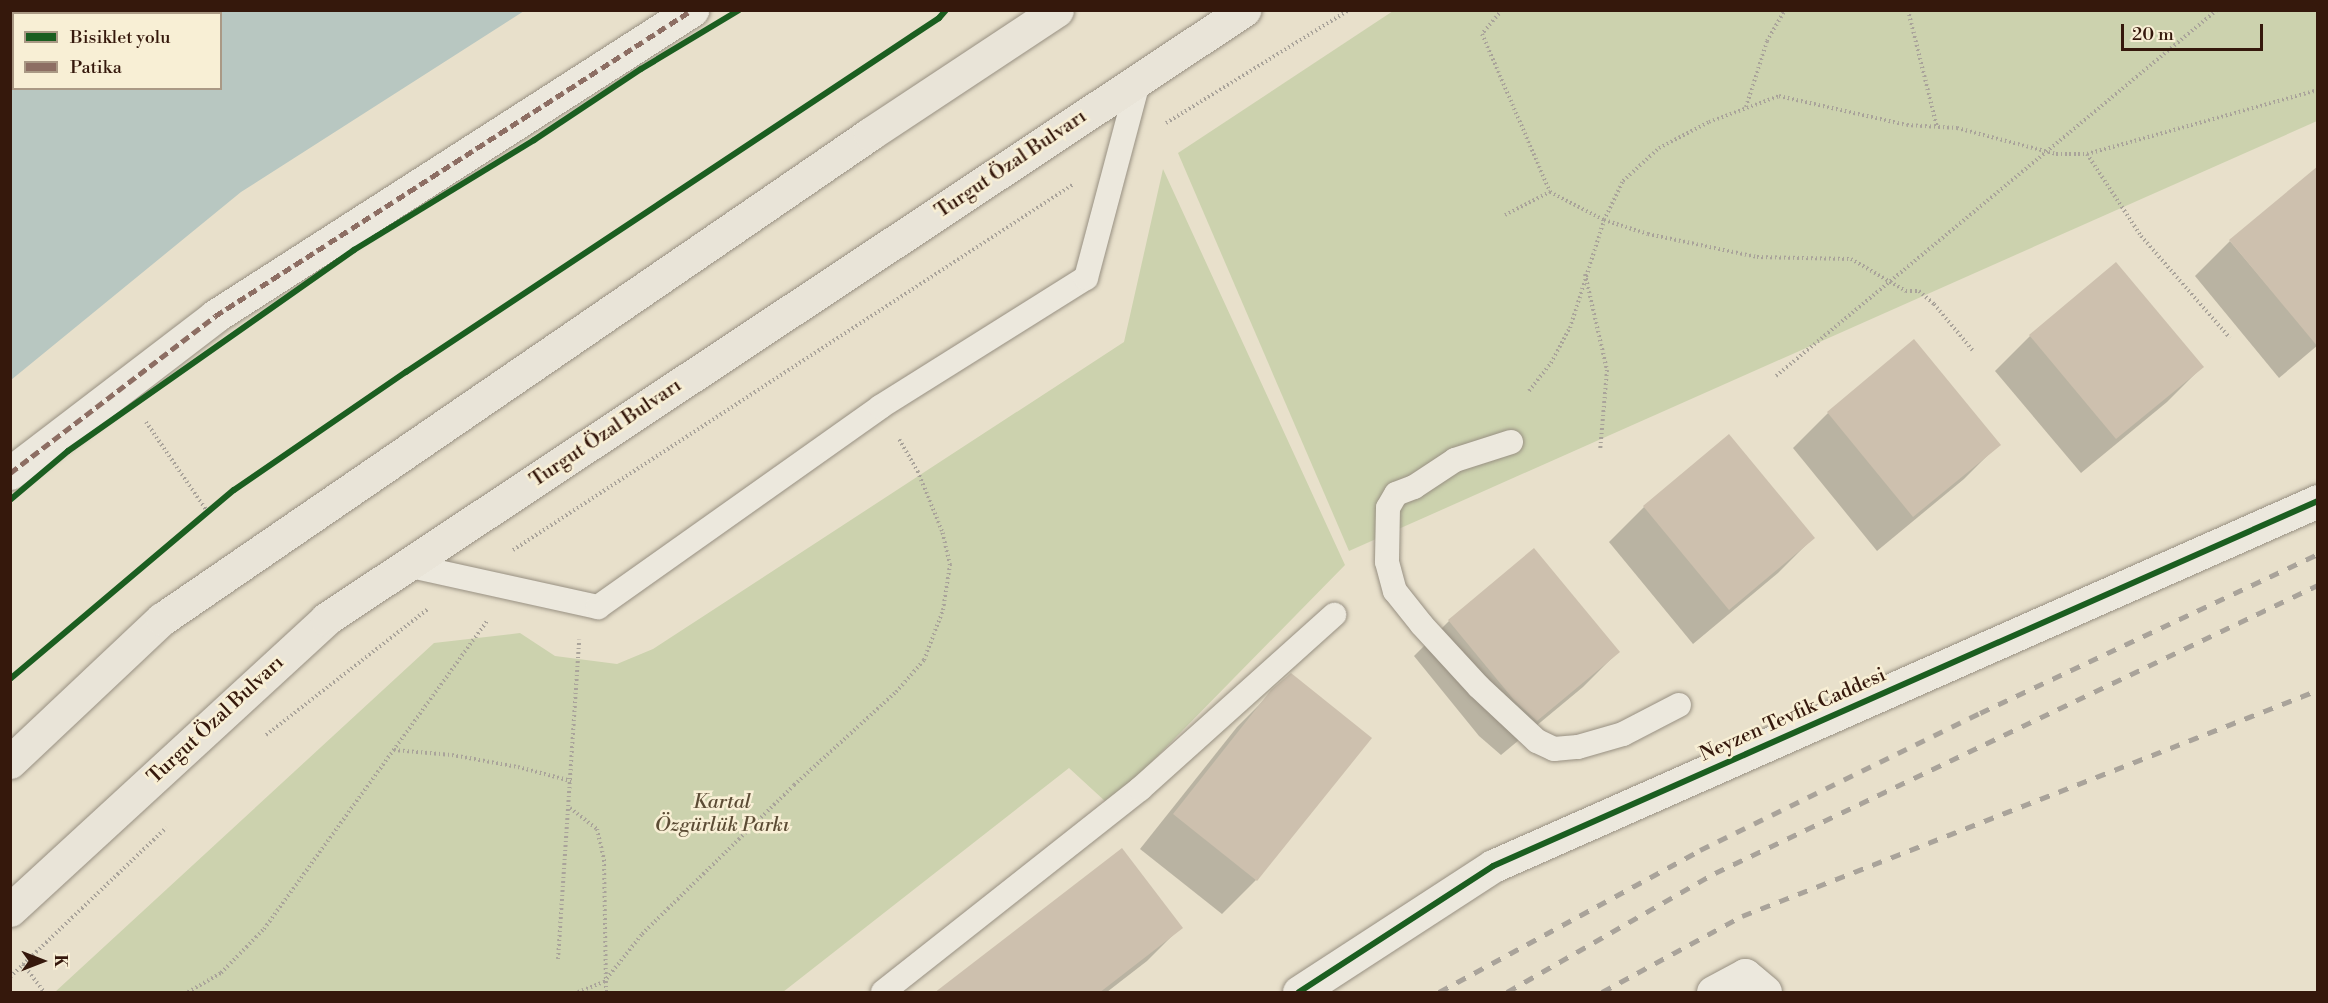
<!DOCTYPE html>
<html>
<head>
<meta charset="utf-8">
<style>
  body { margin:0 }
  #map { position:relative; width:2328px; height:1003px; overflow:hidden; background:#e8e0cb; font-family:"Libre Bodoni",serif }
  div>[style] { position:absolute }
  .green>* { inset:0; background:#ccd2ae }
  .water>* { inset:0; background:#b8c7c1 }
  .shadow>* { inset:0; background:#0003 }
  .building>* { inset:0; background:#cdc0ae }
  .path>* { height:4px; margin-top:-2px; transform-origin:0; background:repeating-linear-gradient(90deg,#a9a39a 0 1.5px,transparent 0 4.5px) }
  .roads { filter:drop-shadow(0 0 2px #989082) drop-shadow(0 0 2px #989082) }
  .service>* { height:24px; margin:-12px; padding:0 12px; transform-origin:12px; border-radius:12px; background:#ece8dd }
  .pedestrian>* { height:33px; margin:-16.5px; padding:0 16.5px; transform-origin:16.5px; border-radius:16.5px; background:#ece8dd }
  .tertiary>* { height:33px; margin:-16.5px; padding:0 16.5px; transform-origin:16.5px; border-radius:16.5px; background:#ece8dd }
  .trunk>* { height:33px; margin:-16.5px; padding:0 16.5px; transform-origin:16.5px; border-radius:16.5px; background:#e9e4d8 }
  .rail>* { height:4.5px; margin-top:-2.25px; transform-origin:0; background:repeating-linear-gradient(90deg,#a9a39a 0 10px,transparent 0 20px) }
  .quiet>* { height:4.5px; margin-top:-2.25px; transform-origin:0; background:repeating-linear-gradient(90deg,#8d6e63 0 9px,transparent 0 13.5px) }
  .cycleway>* { height:6px; margin:-3px; padding:0 3px; transform-origin:3px; border-radius:3px; background:#1b5e20 }
  span { translate:-50% -50%; white-space:nowrap; text-align:center; line-height:1.15; -webkit-text-stroke:5px #f8efd5; paint-order:stroke }
  .street-label { font-size:20px; color:#35180c }
  .park-label { font-size:20px; color:#5c4c35; font-style:italic }
  .frame { position:absolute; inset:0; border:12px solid #35180c; pointer-events:none }
  .legend { position:absolute; left:12px; top:12px; width:210px; height:78px; box-sizing:border-box; background:#f8efd5; border:2px solid #aa9985; margin:0; padding:8px 10px; list-style:none; font-size:18px; color:#35180c }
  .legend li { display:flex; align-items:center; gap:12px; height:30px }
  .legend b { width:30px; border:2px solid #aa9985 }
  .north { position:absolute; left:12px; top:931px; width:60px; height:60px; -webkit-text-stroke:4px #f8efd5; paint-order:stroke; rotate:90deg; font-size:16px; font-weight:700; line-height:24px; text-align:center; color:#35180c }
  .north::after { content:''; display:block; margin:auto; width:21px; height:27px; background:#35180c; clip-path:polygon(50% 0,100% 100%,50% 72%,0 100%) }
  .scale { position:absolute; left:2121px; top:24px; width:142px; height:27px; box-sizing:border-box; border:3px solid #35180c; border-top:0; padding-left:8px; font-size:18px; line-height:21px; white-space:nowrap; color:#35180c; -webkit-text-stroke:4px #f8efd5; paint-order:stroke }
</style>
</head>
<body>
<div id="map">
  <div class="green">
    <div style="clip-path:polygon(1393px 11px,2317px 11px,2317px 121px,1349px 551px,1178px 153px)"></div>
    <div style="clip-path:polygon(1163px 169px,1345px 565px,1130px 784px,1106px 802px,1069px 768px,783px 992px,55px 992px,434px 643px,520px 633px,555px 656px,617px 664px,653px 649px,1124px 342px)"></div>
  </div>
  <div class="water">
    <div style="clip-path:polygon(evenodd,11px 10px,524px 10px,524px 11px,241px 192px,11px 380px,11px 10px,14px 14px,220px 14px,220px 88px,14px 88px,14px 14px)"></div>
  </div>
  <div class="shadow">
    <div style="clip-path:polygon(2230px 241px,2318px 345px,2279px 378px,2195px 276px)"></div>
    <div style="clip-path:polygon(2030px 336px,2202px 367px,2167px 402px,2081px 473px,1995px 371px)"></div>
    <div style="clip-path:polygon(1914px 342px,1999px 444px,1964px 479px,1877px 551px,1793px 448px,1828px 413px)"></div>
    <div style="clip-path:polygon(1644px 507px,1813px 538px,1778px 573px,1693px 644px,1609px 542px)"></div>
    <div style="clip-path:polygon(1534px 550px,1618px 652px,1583px 687px,1501px 755px,1479px 736px,1414px 656px,1449px 621px)"></div>
    <div style="clip-path:polygon(1272px 692px,1369px 738px,1256px 880px,1222px 914px,1140px 849px,1237px 727px)"></div>
    <div style="clip-path:polygon(1181px 927px,1147px 961px,1107px 992px,938px 992px)"></div>
  </div>
  <div class="building">
    <div style="clip-path:polygon(2318px 166px,2318px 347px,2229px 240px)"></div>
    <div style="clip-path:polygon(2116px 262px,2204px 367px,2116px 439px,2029px 335px)"></div>
    <div style="clip-path:polygon(1914px 339px,2001px 445px,1913px 517px,1827px 412px)"></div>
    <div style="clip-path:polygon(1729px 434px,1815px 538px,1729px 610px,1643px 506px)"></div>
    <div style="clip-path:polygon(1534px 548px,1620px 652px,1537px 721px,1514px 700px,1448px 620px)"></div>
    <div style="clip-path:polygon(1291px 673px,1372px 738px,1257px 881px,1173px 814px,1271px 690px)"></div>
    <div style="clip-path:polygon(1122px 848px,1183px 928px,1099px 993px,934px 993px)"></div>
  </div>
  <div class="path">
    <div style="left:1502px;top:10px;width:31px;rotate:130deg"></div>
    <div style="left:1482px;top:34px;width:172px;rotate:66.7deg"></div>
    <div style="left:1908px;top:10px;width:121px;rotate:76.1deg"></div>
    <div style="left:1746px;top:107px;width:69px;rotate:-72.3deg"></div>
    <div style="left:1767px;top:41px;width:36px;rotate:-60deg"></div>
    <div style="left:1166px;top:123px;width:215px;rotate:-31.7deg"></div>
    <div style="left:2087px;top:154px;width:240px;rotate:-15.5deg"></div>
    <div style="left:1505px;top:215px;width:51px;rotate:-27.1deg"></div>
    <div style="left:1550px;top:192px;width:61px;rotate:27.4deg"></div>
    <div style="left:1604px;top:220px;width:46px;rotate:17.7deg"></div>
    <div style="left:1648px;top:234px;width:111px;rotate:11.9deg"></div>
    <div style="left:1757px;top:257px;width:94px;rotate:1.2deg"></div>
    <div style="left:1851px;top:259px;width:64px;rotate:30.2deg"></div>
    <div style="left:1906px;top:291px;width:13px"></div>
    <div style="left:1919px;top:291px;width:20px;rotate:41deg"></div>
    <div style="left:1934px;top:304px;width:62px;rotate:50.2deg"></div>
    <div style="left:1585px;top:274px;width:98px;rotate:77.1deg"></div>
    <div style="left:1607px;top:370px;width:81px;rotate:94.9deg"></div>
    <div style="left:1776px;top:376px;width:573px;rotate:-39.69deg"></div>
    <div style="left:1529px;top:391px;width:36px;rotate:-52deg"></div>
    <div style="left:1551px;top:363px;width:40px;rotate:-62deg"></div>
    <div style="left:1570px;top:328px;width:113px;rotate:-72.5deg"></div>
    <div style="left:1604px;top:220px;width:43px;rotate:-64deg"></div>
    <div style="left:1623px;top:181px;width:49px;rotate:-42.5deg"></div>
    <div style="left:1659px;top:148px;width:56px;rotate:-27.5deg"></div>
    <div style="left:1709px;top:122px;width:75px;rotate:-20.4deg"></div>
    <div style="left:1779px;top:96px;width:131px;rotate:12.8deg"></div>
    <div style="left:1907px;top:125px;width:50px;rotate:3.4deg"></div>
    <div style="left:1957px;top:128px;width:102px;rotate:14.7deg"></div>
    <div style="left:2056px;top:154px;width:31px"></div>
    <div style="left:2087px;top:154px;width:98px;rotate:56.6deg"></div>
    <div style="left:2141px;top:236px;width:135px;rotate:48.9deg"></div>
    <div style="left:146px;top:422px;width:108px;rotate:55.6deg"></div>
    <div style="left:513px;top:550px;width:668px;rotate:-33.14deg"></div>
    <div style="left:266px;top:735px;width:205px;rotate:-37.9deg"></div>
    <div style="left:394px;top:750px;width:58px;rotate:4.9deg"></div>
    <div style="left:452px;top:755px;width:67px;rotate:10.3deg"></div>
    <div style="left:518px;top:767px;width:55px;rotate:14.8deg"></div>
    <div style="left:570px;top:808px;width:34px;rotate:38deg"></div>
    <div style="left:597px;top:829px;width:32px;rotate:77deg"></div>
    <div style="left:604px;top:860px;width:132px;rotate:89.1deg"></div>
    <div style="left:558px;top:959px;width:320px;rotate:-86.2deg"></div>
    <div style="left:23px;top:964px;width:35px;rotate:53deg"></div>
    <div style="left:10px;top:977px;width:216px;rotate:-43.7deg"></div>
    <div style="left:188px;top:992px;width:38px;rotate:-30deg"></div>
    <div style="left:221px;top:973px;width:62px;rotate:-45.7deg"></div>
    <div style="left:264px;top:929px;width:382px;rotate:-54.1deg"></div>
    <div style="left:578px;top:992px;width:28px;rotate:-21deg"></div>
    <div style="left:604px;top:982px;width:61px;rotate:-51.6deg"></div>
    <div style="left:642px;top:934px;width:213px;rotate:-44.4deg"></div>
    <div style="left:794px;top:785px;width:138px;rotate:-42.4deg"></div>
    <div style="left:896px;top:692px;width:43px;rotate:-48.8deg"></div>
    <div style="left:924px;top:660px;width:53px;rotate:-69.2deg"></div>
    <div style="left:943px;top:610px;width:46px;rotate:-81.2deg"></div>
    <div style="left:950px;top:565px;width:35px;rotate:-103deg"></div>
    <div style="left:942px;top:531px;width:64px;rotate:-112.1deg"></div>
    <div style="left:918px;top:472px;width:38px;rotate:-120deg"></div>
  </div>
  <div class="roads">
    <div class="service">
      <div style="left:1511px;top:442px;width:59px;rotate:162.2deg"></div>
      <div style="left:1455px;top:460px;width:49px;rotate:146.6deg"></div>
      <div style="left:1414px;top:487px;width:19px;rotate:159deg"></div>
      <div style="left:1396px;top:494px;width:16px;rotate:120deg"></div>
      <div style="left:1388px;top:508px;width:54px;rotate:91.1deg"></div>
      <div style="left:1387px;top:562px;width:30px;rotate:75deg"></div>
      <div style="left:1395px;top:591px;width:43px;rotate:51.5deg"></div>
      <div style="left:1422px;top:625px;width:84px;rotate:47.4deg"></div>
      <div style="left:1479px;top:687px;width:79px;rotate:43deg"></div>
      <div style="left:1537px;top:741px;width:19px;rotate:25deg"></div>
      <div style="left:1554px;top:749px;width:24px;rotate:-5deg"></div>
      <div style="left:1578px;top:747px;width:47px;rotate:-16.1deg"></div>
      <div style="left:1623px;top:734px;width:63px;rotate:-27.4deg"></div>
      <div style="left:407px;top:565px;width:196px;rotate:12.4deg"></div>
      <div style="left:598px;top:607px;width:346px;rotate:-35.3deg"></div>
      <div style="left:880px;top:407px;width:243px;rotate:-32.1deg"></div>
      <div style="left:1086px;top:278px;width:206px;rotate:-75.1deg"></div>
      <div style="left:883px;top:992px;width:328px;rotate:-38.3deg"></div>
      <div style="left:1140px;top:789px;width:261px;rotate:-41.9deg"></div>
    </div>
    <div class="pedestrian">
      <div style="left:10px;top:473px;width:258px;rotate:-37.4deg"></div>
      <div style="left:215px;top:316px;width:567px;rotate:-32.68deg"></div>
    </div>
    <div class="tertiary">
      <div style="left:1299px;top:992px;width:231px;rotate:-33deg"></div>
      <div style="left:1493px;top:866px;width:902px;rotate:-23.87deg"></div>
      <div style="left:1713px;top:992px;width:36px;rotate:-28deg"></div>
      <div style="left:1745px;top:975px;width:26px;rotate:40deg"></div>
    </div>
    <div class="trunk">
      <div style="left:10px;top:762px;width:209px;rotate:-43.3deg"></div>
      <div style="left:162px;top:619px;width:858px;rotate:-34.41deg"></div>
      <div style="left:870px;top:134px;width:224px;rotate:-33.5deg"></div>
      <div style="left:10px;top:910px;width:430px;rotate:-42.6deg"></div>
      <div style="left:326px;top:619px;width:1102px;rotate:-33.56deg"></div>
    </div>
  </div>
  <div class="rail">
    <div style="left:1439px;top:992px;width:297px;rotate:-28.5deg"></div>
    <div style="left:1700px;top:850px;width:312px;rotate:-26.1deg"></div>
    <div style="left:1980px;top:713px;width:374px;rotate:-25.2deg"></div>
    <div style="left:1507px;top:992px;width:240px;rotate:-29.8deg"></div>
    <div style="left:1715px;top:873px;width:668px;rotate:-25.53deg"></div>
    <div style="left:1602px;top:992px;width:159px;rotate:-28.5deg"></div>
    <div style="left:1742px;top:916px;width:619px;rotate:-21.42deg"></div>
  </div>
  <div class="quiet">
    <div style="left:10px;top:473px;width:258px;rotate:-37.4deg"></div>
    <div style="left:215px;top:316px;width:567px;rotate:-32.68deg"></div>
  </div>
  <div class="cycleway">
    <div style="left:10px;top:500px;width:76px;rotate:-40.2deg"></div>
    <div style="left:68px;top:451px;width:350px;rotate:-35.1deg"></div>
    <div style="left:354px;top:250px;width:211px;rotate:-31.4deg"></div>
    <div style="left:534px;top:140px;width:128px;rotate:-33.6deg"></div>
    <div style="left:641px;top:69px;width:114px;rotate:-31deg"></div>
    <div style="left:10px;top:679px;width:293px;rotate:-40.2deg"></div>
    <div style="left:234px;top:490px;width:209px;rotate:-34.5deg"></div>
    <div style="left:406px;top:372px;width:640px;rotate:-33.59deg"></div>
    <div style="left:939px;top:18px;width:11px;rotate:-49deg"></div>
    <div style="left:1299px;top:992px;width:231px;rotate:-33deg"></div>
    <div style="left:1493px;top:866px;width:902px;rotate:-23.87deg"></div>
  </div>
  <div class="street-label">
    <span style="left:1011px;top:164px;rotate:-34deg">Turgut Özal Bulvarı</span>
    <span style="left:606px;top:433px;rotate:-34deg">Turgut Özal Bulvarı</span>
    <span style="left:1793px;top:715px;rotate:-24deg">Neyzen Tevfik Caddesi</span>
    <span style="left:216px;top:720px;rotate:-43deg">Turgut Özal Bulvarı</span>
  </div>
  <div class="park-label">
    <span style="left:722px;top:814px">Kartal<br>Özgürlük Parkı</span>
  </div>
  <div class="frame"></div>
  <ul class="legend">
  <li><b style="height:8px;background:#1b5e20"></b>Bisiklet yolu</li>
  <li><b style="height:8px;background:#8d6e63"></b>Patika</li>
  </ul>
  <div class="north">K</div>
  <div class="scale">20 m</div>
</div>
</body>
</html>
